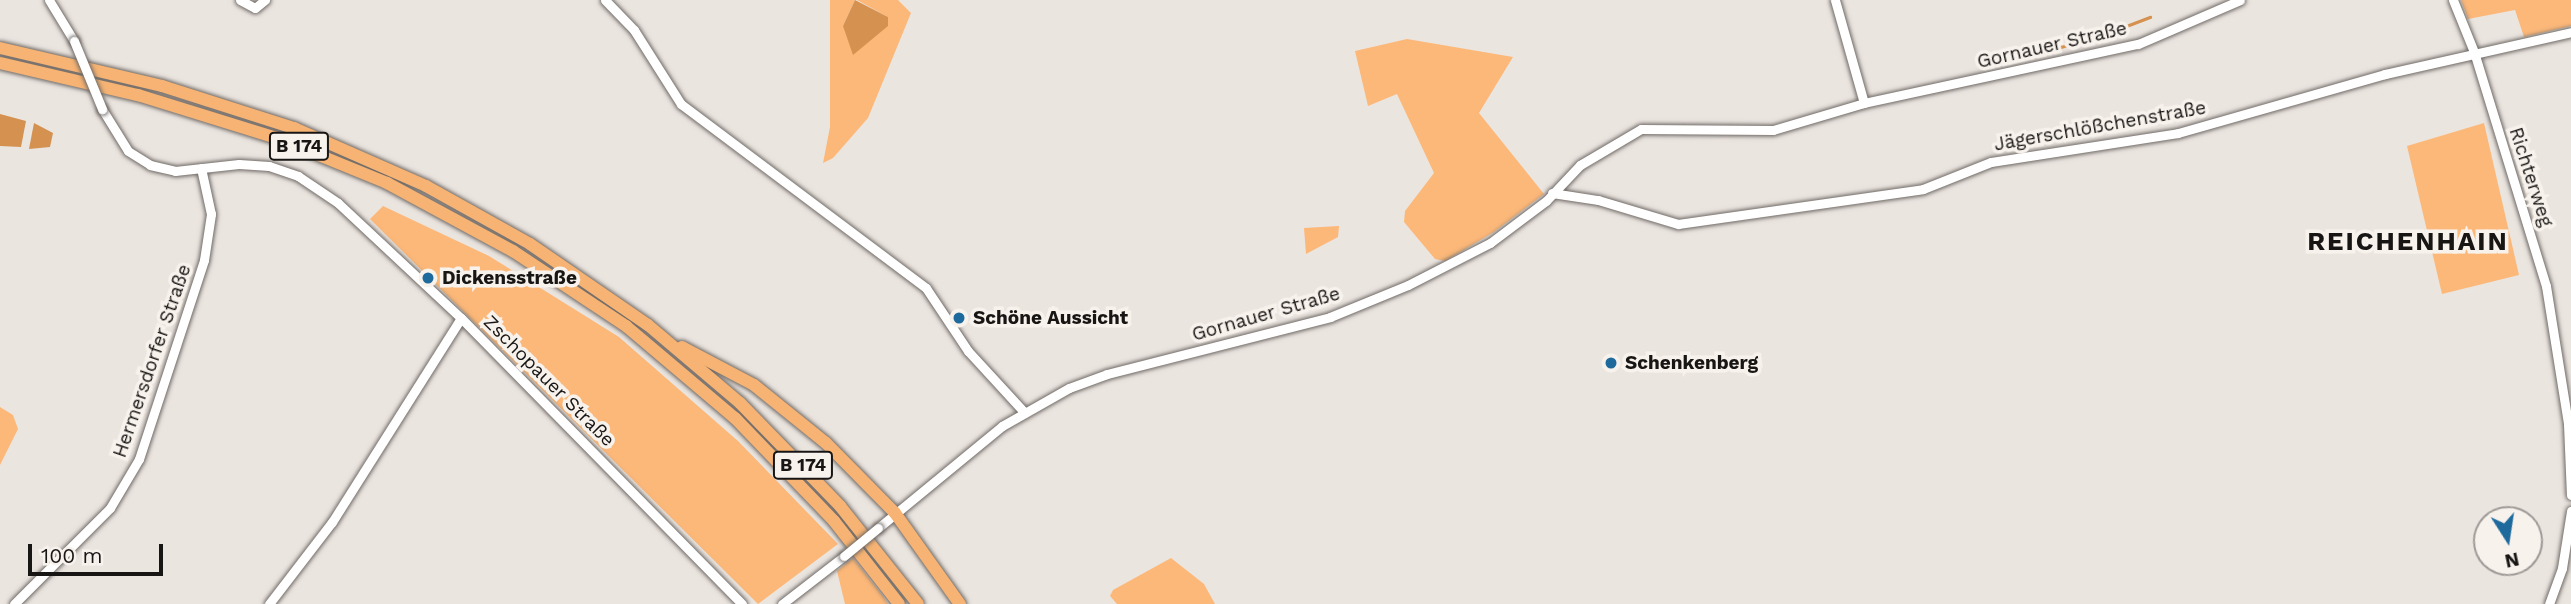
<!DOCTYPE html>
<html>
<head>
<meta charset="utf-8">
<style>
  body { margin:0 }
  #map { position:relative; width:2571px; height:604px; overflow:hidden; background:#ebe5e0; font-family:"Work Sans",sans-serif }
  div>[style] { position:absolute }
  .green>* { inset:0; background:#fcb879 }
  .water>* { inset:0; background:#d5914f }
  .stream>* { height:2.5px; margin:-1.25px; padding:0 1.25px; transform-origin:1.25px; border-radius:1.25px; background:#d5914f }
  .roads { filter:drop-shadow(0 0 2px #706a66) drop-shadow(0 0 2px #706a66) }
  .minor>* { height:9px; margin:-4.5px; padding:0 4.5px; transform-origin:4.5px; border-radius:4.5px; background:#fff }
  .highway>* { height:12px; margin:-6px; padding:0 6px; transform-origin:6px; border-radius:6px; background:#f6b373 }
  .bridges { filter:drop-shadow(0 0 2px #706a66) drop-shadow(0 0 2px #706a66) }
  .minor-bridge>* { height:9px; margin:-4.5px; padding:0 4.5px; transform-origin:4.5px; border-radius:4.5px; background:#fff }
  .dots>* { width:19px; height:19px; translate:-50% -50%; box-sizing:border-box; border:4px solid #f8f2ed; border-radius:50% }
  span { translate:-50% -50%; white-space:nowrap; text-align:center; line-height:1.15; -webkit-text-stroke:7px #f8f2ed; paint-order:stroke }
  .shield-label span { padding:2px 5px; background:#f8f2ed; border:2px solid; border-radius:5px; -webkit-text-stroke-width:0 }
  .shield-label { font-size:18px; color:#181614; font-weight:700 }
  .street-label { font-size:19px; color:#181614 }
  .poi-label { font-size:19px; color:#181614; font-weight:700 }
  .left { translate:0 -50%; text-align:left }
  .district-label { font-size:26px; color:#181614; font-weight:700; letter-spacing:2px }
  .north { position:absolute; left:2473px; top:506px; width:70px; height:70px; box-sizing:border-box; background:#f8f2ed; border:2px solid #9e9a96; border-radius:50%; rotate:168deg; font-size:19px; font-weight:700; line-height:28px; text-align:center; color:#181614 }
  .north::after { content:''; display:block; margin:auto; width:24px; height:32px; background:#1e6a9d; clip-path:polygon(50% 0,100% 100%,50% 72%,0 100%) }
  .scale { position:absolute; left:28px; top:544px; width:135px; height:32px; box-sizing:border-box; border:4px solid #181614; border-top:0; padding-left:9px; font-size:21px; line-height:24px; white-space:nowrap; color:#181614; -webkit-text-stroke:5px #f8f2ed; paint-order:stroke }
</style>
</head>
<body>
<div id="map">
  <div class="green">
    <div style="clip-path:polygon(830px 0,855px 0,843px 26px,888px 17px,857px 0,898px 0,911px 13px,868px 118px,833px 158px,823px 163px,830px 127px)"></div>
    <div style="clip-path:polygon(2461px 0,2571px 0,2571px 26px,2524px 37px,2515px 10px,2468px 19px)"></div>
    <div style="clip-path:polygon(1407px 39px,1513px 57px,1479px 113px,1544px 194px,1494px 232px,1445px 261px,1435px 259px,1404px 222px,1405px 211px,1434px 173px,1397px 94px,1368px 106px,1355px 51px)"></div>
    <div style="clip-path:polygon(2484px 123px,2519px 275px,2442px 294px,2407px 146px)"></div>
    <div style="clip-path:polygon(383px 206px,489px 256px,619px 337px,738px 441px,838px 544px,758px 604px,370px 219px)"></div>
    <div style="clip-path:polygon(1339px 226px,1338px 237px,1306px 254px,1304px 228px)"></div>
    <div style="clip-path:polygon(0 407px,13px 415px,18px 429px,0 465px)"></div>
    <div style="clip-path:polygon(853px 558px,883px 596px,888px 604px,845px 604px,837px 571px)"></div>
    <div style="clip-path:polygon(1171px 558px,1204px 584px,1215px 604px,1117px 604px,1110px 596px,1113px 590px)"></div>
  </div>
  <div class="water">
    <div style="clip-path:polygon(855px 0,888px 17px,888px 26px,853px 55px,843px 26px)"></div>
    <div style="clip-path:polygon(0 114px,26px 121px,21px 147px,0 146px)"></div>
    <div style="clip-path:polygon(34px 123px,53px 133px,50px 147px,29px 149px)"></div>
  </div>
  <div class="stream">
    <div style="left:2108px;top:33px;width:45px;rotate:-20.9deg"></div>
    <div style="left:2054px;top:49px;width:43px;rotate:-16.3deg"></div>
  </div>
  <div class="roads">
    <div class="minor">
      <div style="left:49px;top:0;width:48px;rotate:58.6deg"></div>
      <div style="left:240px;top:0;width:17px;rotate:28deg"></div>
      <div style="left:255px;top:8px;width:13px;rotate:-39deg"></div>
      <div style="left:605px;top:0;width:42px;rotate:46deg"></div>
      <div style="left:634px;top:30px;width:88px;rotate:57.6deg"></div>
      <div style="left:681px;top:104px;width:306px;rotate:36.9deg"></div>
      <div style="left:926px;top:288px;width:76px;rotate:56.3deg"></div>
      <div style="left:968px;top:351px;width:83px;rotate:47.4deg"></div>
      <div style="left:1835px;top:0;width:107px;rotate:74.3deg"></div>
      <div style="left:2453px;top:0;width:56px;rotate:68deg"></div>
      <div style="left:2474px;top:52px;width:245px;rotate:72.9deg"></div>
      <div style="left:2546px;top:286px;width:140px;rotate:80.9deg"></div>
      <div style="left:2568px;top:424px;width:71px;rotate:87.6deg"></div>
      <div style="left:102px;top:109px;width:49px;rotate:58.2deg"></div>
      <div style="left:128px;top:151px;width:26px;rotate:32deg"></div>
      <div style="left:150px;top:165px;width:26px;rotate:13deg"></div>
      <div style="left:175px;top:171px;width:64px;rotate:-6.2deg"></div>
      <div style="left:239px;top:164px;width:30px;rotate:4deg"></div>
      <div style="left:269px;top:166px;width:31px;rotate:19deg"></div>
      <div style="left:298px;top:176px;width:48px;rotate:34deg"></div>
      <div style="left:338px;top:203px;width:168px;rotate:43.1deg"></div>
      <div style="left:461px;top:318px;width:401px;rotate:45.5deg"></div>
      <div style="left:1552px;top:193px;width:47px;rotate:8.7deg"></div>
      <div style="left:1598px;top:200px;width:84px;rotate:16.7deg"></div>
      <div style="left:1678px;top:224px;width:247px;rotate:-8.1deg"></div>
      <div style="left:1923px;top:189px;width:73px;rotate:-21.7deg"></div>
      <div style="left:1991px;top:162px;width:189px;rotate:-8.8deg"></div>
      <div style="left:2178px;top:133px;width:215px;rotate:-15.9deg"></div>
      <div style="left:2385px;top:74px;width:191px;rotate:-12.7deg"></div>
      <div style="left:878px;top:528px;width:161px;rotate:-39.4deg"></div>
      <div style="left:1002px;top:426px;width:77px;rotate:-29.6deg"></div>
      <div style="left:1069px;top:388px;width:40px;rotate:-20.2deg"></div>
      <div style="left:1107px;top:374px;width:230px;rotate:-14.3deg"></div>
      <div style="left:1330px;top:317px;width:84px;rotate:-22.3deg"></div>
      <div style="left:1408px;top:285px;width:92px;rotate:-27.1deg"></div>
      <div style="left:1490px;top:243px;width:70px;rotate:-36.9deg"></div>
      <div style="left:1546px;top:201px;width:50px;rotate:-46.6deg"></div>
      <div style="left:1580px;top:165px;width:71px;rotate:-30.5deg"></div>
      <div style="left:1641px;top:129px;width:132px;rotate:0.4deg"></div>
      <div style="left:1773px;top:130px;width:95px;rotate:-16.5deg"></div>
      <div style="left:1864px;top:103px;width:280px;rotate:-12.2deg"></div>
      <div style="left:2138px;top:44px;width:111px;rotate:-23.3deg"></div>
      <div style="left:14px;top:604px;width:136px;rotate:-45deg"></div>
      <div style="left:110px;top:508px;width:57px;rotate:-59.4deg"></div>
      <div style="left:139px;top:459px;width:209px;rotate:-71.9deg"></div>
      <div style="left:204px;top:260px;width:47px;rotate:-81.3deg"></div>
      <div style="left:211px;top:214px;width:47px;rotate:-102.3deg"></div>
      <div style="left:269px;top:604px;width:103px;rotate:-52.5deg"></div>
      <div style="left:332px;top:522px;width:241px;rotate:-57.7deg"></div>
      <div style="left:782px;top:604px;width:78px;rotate:-37.7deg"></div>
      <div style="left:2549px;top:604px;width:38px;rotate:-70deg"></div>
      <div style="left:2562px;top:568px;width:58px;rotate:-81deg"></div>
    </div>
    <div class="highway">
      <div style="left:0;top:48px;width:166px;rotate:13.2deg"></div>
      <div style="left:162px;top:86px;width:139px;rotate:17.7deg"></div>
      <div style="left:294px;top:128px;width:144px;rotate:23.7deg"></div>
      <div style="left:426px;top:186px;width:119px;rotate:29.1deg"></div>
      <div style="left:530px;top:244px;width:143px;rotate:34.5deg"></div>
      <div style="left:648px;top:325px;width:121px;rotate:40.3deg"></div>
      <div style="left:740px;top:403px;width:144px;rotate:45.8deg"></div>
      <div style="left:840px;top:506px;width:125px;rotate:51.5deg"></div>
      <div style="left:0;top:63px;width:142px;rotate:13.1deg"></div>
      <div style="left:138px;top:95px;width:145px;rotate:17.2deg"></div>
      <div style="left:277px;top:138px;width:119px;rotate:22.2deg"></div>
      <div style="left:387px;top:183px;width:143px;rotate:28.4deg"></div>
      <div style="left:513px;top:251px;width:136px;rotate:33.6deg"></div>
      <div style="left:626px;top:326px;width:143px;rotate:40.2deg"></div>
      <div style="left:735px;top:418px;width:143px;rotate:46.1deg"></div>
      <div style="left:834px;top:521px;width:105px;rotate:51.9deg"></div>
      <div style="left:682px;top:347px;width:81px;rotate:27.8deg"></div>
      <div style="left:754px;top:385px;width:92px;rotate:38.9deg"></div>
      <div style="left:826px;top:443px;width:98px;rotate:45.4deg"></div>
      <div style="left:895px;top:513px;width:112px;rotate:54.5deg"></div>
    </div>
  </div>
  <div class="bridges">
    <div class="minor-bridge">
      <div style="left:74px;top:41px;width:74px;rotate:67.6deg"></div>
      <div style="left:844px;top:556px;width:44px;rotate:-39.5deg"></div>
    </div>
  </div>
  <div class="dots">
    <div style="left:428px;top:278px;background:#1e6a9d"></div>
    <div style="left:959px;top:318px;background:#1e6a9d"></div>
    <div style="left:1611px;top:363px;background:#1e6a9d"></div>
  </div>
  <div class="shield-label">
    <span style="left:299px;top:146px">B 174</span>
    <span style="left:803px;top:465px">B 174</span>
  </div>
  <div class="street-label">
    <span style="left:2052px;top:45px;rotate:-13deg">Gornauer Straße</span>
    <span style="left:2100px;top:126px;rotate:-10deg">Jägerschlößchenstraße</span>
    <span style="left:2531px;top:177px;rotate:72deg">Richterweg</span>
    <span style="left:1266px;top:314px;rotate:-16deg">Gornauer Straße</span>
    <span style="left:152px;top:361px;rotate:-71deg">Hermersdorfer Straße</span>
    <span style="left:549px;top:381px;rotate:45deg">Zschopauer Straße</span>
  </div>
  <div class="poi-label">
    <span class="left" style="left:442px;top:278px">Dickensstraße</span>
    <span class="left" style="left:973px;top:318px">Schöne Aussicht</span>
    <span class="left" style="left:1625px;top:363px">Schenkenberg</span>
  </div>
  <div class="district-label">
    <span style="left:2408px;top:242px">REICHENHAIN</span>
  </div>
  <div class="north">N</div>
  <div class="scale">100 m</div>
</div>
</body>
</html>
